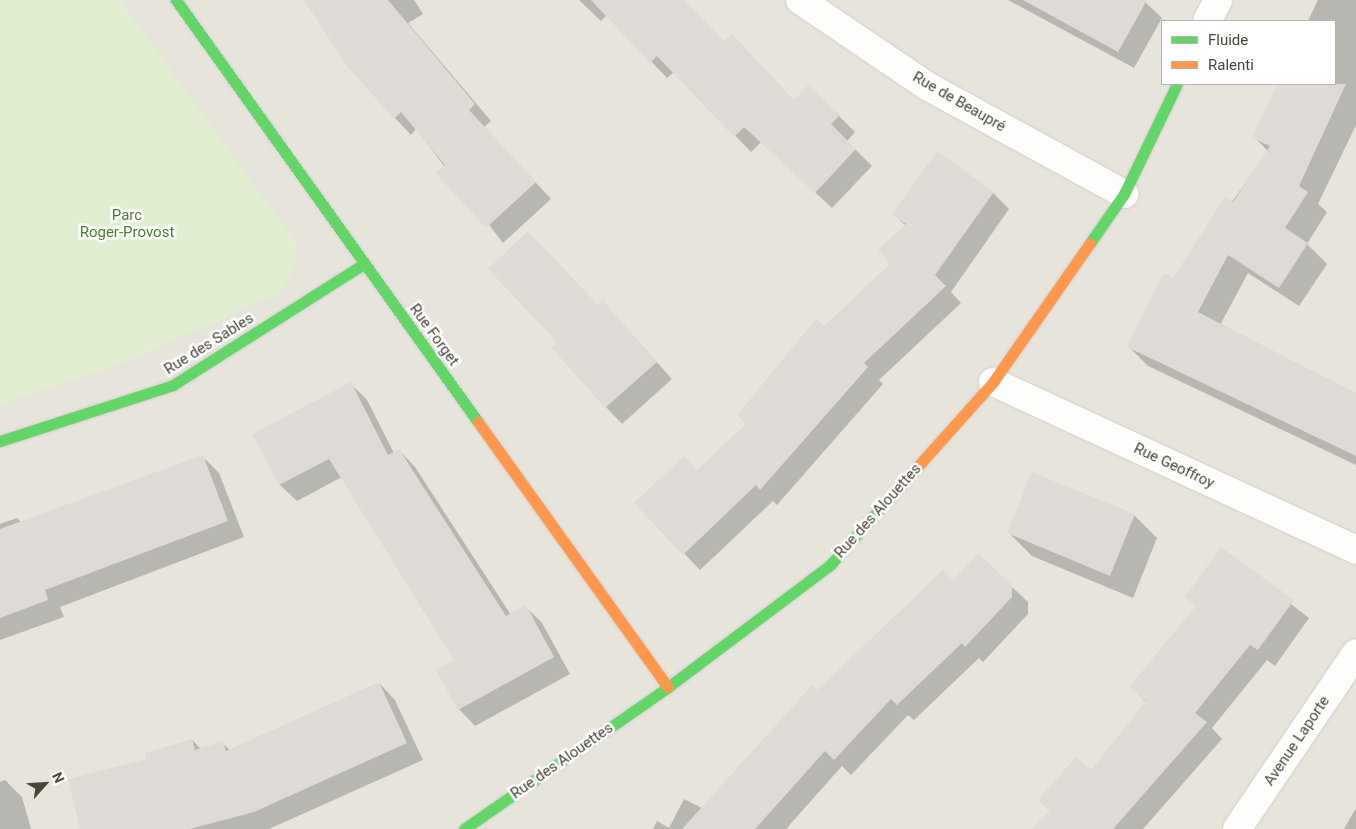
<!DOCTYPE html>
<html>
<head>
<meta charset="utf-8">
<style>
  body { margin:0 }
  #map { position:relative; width:1356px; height:829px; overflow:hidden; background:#f4f2ee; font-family:Roboto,sans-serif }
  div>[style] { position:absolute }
  .residential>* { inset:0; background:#e7e4dc }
  .green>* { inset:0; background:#e1eecf }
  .shadow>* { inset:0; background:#0003 }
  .building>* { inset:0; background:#dedbd6 }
  .roads { filter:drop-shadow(0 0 1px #d2d0cb) drop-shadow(0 0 1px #d2d0cb) }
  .street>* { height:28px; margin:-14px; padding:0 14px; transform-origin:14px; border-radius:14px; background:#fdfdfc }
  .fast>* { height:11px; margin:-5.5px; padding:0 5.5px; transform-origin:5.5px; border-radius:5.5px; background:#63d668 }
  .slow>* { height:11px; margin:-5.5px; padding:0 5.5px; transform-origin:5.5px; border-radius:5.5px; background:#ff974d }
  span { translate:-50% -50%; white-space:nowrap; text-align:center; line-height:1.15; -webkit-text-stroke:5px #fff; paint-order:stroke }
  .street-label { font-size:15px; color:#4b4439 }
  .park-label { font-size:15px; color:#4a7f2a }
  .legend { position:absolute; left:1161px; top:20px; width:175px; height:65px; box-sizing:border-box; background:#fff; border:1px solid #b7b4b0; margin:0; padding:6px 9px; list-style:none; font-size:15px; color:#4b4439 }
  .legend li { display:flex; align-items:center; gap:10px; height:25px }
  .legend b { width:25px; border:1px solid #b7b4b0 }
  .north { position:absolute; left:20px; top:759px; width:50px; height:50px; -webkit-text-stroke:4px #fff; paint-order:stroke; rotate:64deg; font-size:14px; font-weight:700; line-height:20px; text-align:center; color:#4b4439 }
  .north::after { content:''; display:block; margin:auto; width:18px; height:22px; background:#4b4439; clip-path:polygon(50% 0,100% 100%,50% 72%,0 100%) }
</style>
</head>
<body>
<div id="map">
  <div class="residential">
    <div style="clip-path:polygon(evenodd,0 0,1356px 0,1356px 829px,0 829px,0 0,1162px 21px,1335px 21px,1335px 84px,1162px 84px,1162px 21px)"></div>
  </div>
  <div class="green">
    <div style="clip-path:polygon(0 0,120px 0,296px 243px,296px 265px,280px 293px,128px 361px,0 405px)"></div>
  </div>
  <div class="shadow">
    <div style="clip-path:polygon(316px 0,414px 0,423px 14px,408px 23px,491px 121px,484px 127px,551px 199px,503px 243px,416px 129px,411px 135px,395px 118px)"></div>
    <div style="clip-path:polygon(579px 0,684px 0,725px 43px,795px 101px,839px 116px,855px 132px,847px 141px,872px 166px,832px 208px,761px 142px,751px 152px,674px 72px,667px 78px,607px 15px,601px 21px)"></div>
    <div style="clip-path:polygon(1008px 0,1143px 0,1162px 18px,1134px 68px)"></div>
    <div style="clip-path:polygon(1318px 0,1356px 0,1356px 125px,1318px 204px,1327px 212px,1307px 244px,1327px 264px,1299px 306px,1248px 273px,1220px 325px,1356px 394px,1356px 465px,1148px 366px,1129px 347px,1268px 151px,1254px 137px,1279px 84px,1335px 84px,1335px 21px,1308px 21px)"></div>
    <div style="clip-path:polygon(993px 193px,1009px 209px,951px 292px,961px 303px,879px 380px,883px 384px,777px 505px,773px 501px,700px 570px,636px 503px,697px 472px,747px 424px,824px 328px,892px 264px,906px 226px,893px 213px)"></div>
    <div style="clip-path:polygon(603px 302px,672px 379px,622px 424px,606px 407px,598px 307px)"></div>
    <div style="clip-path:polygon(351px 384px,367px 400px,394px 453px,399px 450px,415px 467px,511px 615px,526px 607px,542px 623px,570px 674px,475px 726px,459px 709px,456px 661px,342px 477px,297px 501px,280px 485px,254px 435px)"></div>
    <div style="clip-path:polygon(203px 457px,219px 473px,244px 537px,60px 607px,64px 617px,0 640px,0 524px,17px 518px,22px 523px)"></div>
    <div style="clip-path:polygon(1134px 515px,1157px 538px,1133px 598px,1032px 556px,1009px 533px)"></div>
    <div style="clip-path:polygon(1221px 549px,1309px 618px,1275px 666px,1267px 660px,1212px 728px,1222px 739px,1143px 829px,1033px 829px,1091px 772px,1147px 703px,1131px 687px,1197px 607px,1186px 597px)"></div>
    <div style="clip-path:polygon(953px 582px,1011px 586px,1028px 602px,1028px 614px,983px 662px,979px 658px,914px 720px,908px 715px,851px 775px,842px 766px,786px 829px,653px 829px,657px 821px,669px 828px,684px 799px,702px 808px,817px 691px)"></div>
    <div style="clip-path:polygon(379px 683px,395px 700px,423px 760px,269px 829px,82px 829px,148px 759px,192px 740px,201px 749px,222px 743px,230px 750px)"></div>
    <div style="clip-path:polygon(5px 780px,22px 797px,31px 829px,0 829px,0 782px)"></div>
    <div style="clip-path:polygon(1356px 808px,1356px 829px,1344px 829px)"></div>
  </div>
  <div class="building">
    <div style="clip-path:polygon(304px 0,388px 0,475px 104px,469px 110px,536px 182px,486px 228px,435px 173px,445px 165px,401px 112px,394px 119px,347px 66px)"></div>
    <div style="clip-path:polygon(591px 0,685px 0,724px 42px,732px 34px,794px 100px,808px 85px,840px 115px,831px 124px,856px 149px,815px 193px,744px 127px,734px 137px,657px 56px,650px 63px)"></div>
    <div style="clip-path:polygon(1023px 0,1147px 0,1118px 52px)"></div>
    <div style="clip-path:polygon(1277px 84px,1346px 84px,1299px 186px,1308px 192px,1285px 228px,1308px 243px,1279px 288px,1228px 255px,1198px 312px,1356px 393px,1356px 456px,1127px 347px,1164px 273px,1173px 278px,1225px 197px,1233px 202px,1270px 146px,1252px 138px)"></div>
    <div style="clip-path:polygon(937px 151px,994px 192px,935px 275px,946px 286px,864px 363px,868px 367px,760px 490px,756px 485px,683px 555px,634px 503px,684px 456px,697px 470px,746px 424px,737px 415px,816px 319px,824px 326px,890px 264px,878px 250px,906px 224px,892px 214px)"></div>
    <div style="clip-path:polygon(528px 231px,598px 305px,603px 301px,657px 362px,605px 408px,551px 347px,557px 342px,488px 269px)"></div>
    <div style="clip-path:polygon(351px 382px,388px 455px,399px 449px,506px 616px,526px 605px,554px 657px,458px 710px,436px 670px,454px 660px,329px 459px,279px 485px,252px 434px)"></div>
    <div style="clip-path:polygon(203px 455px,228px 521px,45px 590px,48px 600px,0 618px,0 529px)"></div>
    <div style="clip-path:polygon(1032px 472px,1135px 514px,1110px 576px,1007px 533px)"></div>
    <div style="clip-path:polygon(1221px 547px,1294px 600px,1258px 650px,1250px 645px,1195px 713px,1207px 722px,1113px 829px,1031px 829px,1050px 811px,1038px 800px,1076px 757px,1091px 770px,1146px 701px,1129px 687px,1196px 606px,1185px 597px)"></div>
    <div style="clip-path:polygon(978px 553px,1012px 585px,1012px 597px,965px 647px,962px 643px,897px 705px,891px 699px,834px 760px,825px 751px,755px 829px,682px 829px,812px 685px,817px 690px,943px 570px,953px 580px)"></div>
    <div style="clip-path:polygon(379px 682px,407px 743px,254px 812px,190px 829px,80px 829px,68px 779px,146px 759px,145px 753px,192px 739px,195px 750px,223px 741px,226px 751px)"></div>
  </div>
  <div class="roads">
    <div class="street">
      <div style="left:800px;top:0;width:153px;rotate:34.1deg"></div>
      <div style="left:927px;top:86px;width:225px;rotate:28.7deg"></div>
      <div style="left:1207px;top:21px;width:24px;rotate:-62deg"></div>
      <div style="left:993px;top:382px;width:400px;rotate:24.8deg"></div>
      <div style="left:1237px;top:829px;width:212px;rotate:-55.9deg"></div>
    </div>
    <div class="fast">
      <div style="left:176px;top:0;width:519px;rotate:54.41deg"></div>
      <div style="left:1090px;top:243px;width:60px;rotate:-55.2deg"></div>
      <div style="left:1124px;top:194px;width:122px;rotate:-64.3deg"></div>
      <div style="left:0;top:441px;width:182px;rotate:-17.9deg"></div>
      <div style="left:173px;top:385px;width:227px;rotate:-32.4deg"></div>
      <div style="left:464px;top:829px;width:249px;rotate:-34.8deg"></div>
      <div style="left:668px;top:687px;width:203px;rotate:-37deg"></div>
      <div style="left:830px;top:565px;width:95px;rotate:-48.4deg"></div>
    </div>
    <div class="slow">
      <div style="left:478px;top:422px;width:326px;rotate:54.4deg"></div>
      <div style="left:893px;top:494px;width:150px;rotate:-48.2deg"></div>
      <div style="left:993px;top:382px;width:169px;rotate:-55.1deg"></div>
    </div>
  </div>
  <div class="street-label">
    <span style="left:959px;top:102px;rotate:30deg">Rue de Beaupré</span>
    <span style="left:434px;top:335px;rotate:54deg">Rue Forget</span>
    <span style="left:209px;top:344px;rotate:-32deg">Rue des Sables</span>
    <span style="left:1174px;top:466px;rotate:25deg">Rue Geoffroy</span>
    <span style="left:878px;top:511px;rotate:-48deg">Rue des Alouettes</span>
    <span style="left:1297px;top:741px;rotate:-56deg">Avenue Laporte</span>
    <span style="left:562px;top:761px;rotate:-35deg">Rue des Alouettes</span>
  </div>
  <div class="park-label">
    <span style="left:127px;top:224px">Parc<br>Roger-Provost</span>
  </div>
  <ul class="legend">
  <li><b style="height:6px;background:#63d668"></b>Fluide</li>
  <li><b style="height:6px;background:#ff974d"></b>Ralenti</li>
  </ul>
  <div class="north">N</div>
</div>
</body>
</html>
